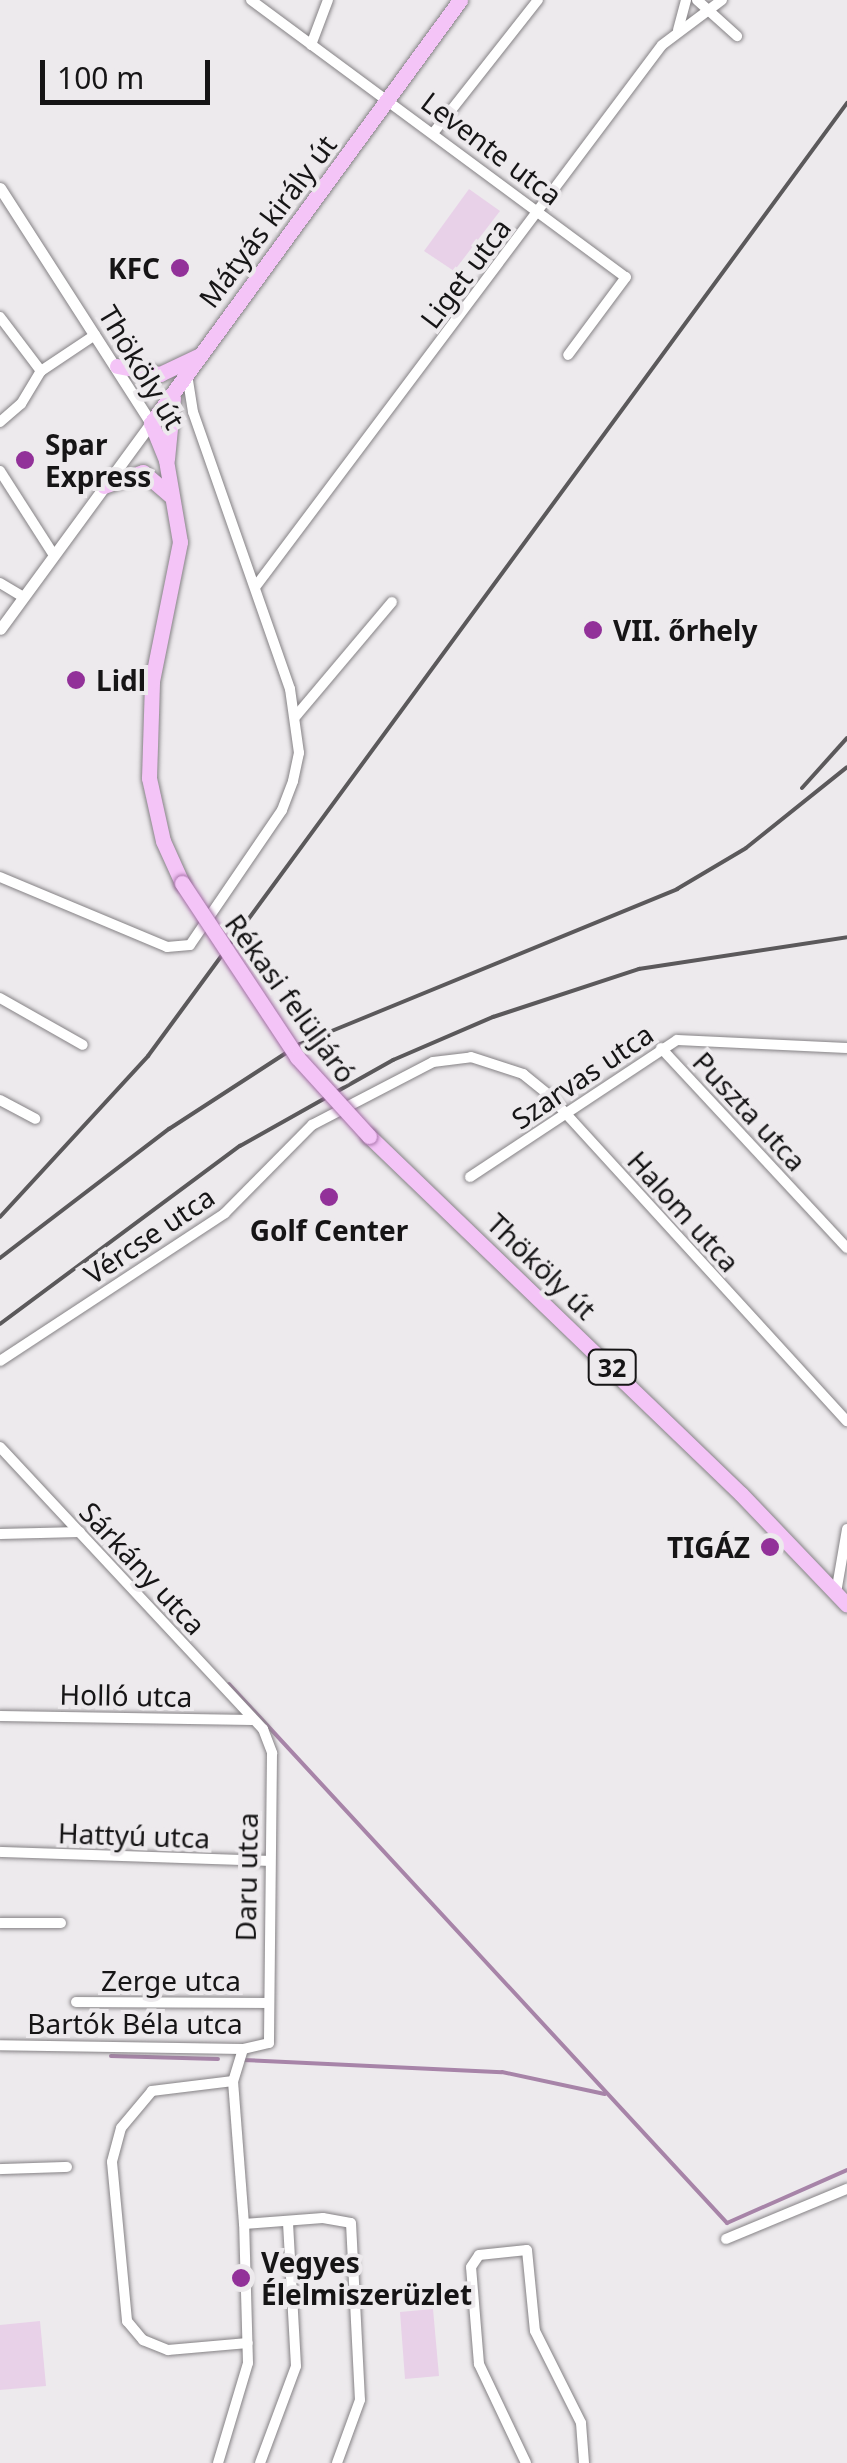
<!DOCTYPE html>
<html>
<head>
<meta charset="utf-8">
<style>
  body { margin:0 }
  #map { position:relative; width:847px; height:2463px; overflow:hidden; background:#edeaed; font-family:"Noto Sans",sans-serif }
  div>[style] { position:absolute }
  .green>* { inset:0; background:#e8d1e8 }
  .stream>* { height:4px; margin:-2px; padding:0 2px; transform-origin:2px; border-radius:2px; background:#a784a8 }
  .roads { filter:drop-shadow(0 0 2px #858285) drop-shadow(0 0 2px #858285) }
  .minor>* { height:10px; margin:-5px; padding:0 5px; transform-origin:5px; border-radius:5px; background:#fff }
  .tertiary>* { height:11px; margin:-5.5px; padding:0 5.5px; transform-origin:5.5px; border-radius:5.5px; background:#fff }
  .primary>* { height:15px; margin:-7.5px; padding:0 7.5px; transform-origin:7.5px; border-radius:7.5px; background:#f4c4f7 }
  .rail>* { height:4px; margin:-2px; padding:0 2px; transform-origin:2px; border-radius:2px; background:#5b595b }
  .bridges { filter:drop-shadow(0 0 2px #a26da4) drop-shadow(0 0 2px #a26da4) }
  .primary-bridge>* { height:15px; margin:-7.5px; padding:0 7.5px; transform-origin:7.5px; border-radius:7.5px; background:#f4c4f7 }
  .dots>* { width:28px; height:28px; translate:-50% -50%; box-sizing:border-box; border:5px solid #edeaed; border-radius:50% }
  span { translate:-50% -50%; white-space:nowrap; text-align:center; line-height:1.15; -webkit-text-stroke:8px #edeaed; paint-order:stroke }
  .shield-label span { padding:2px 8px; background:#edeaed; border:2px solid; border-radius:8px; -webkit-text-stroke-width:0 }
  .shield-label { font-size:25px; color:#161516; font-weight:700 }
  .street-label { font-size:28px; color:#161516 }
  .poi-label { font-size:28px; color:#161516; font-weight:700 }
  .right { translate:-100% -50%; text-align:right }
  .left { translate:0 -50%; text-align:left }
  .scale { position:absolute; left:40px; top:60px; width:170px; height:45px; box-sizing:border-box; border:5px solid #161516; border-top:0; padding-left:12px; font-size:30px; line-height:35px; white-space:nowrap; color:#161516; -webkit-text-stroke:8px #edeaed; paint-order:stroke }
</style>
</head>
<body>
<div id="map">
  <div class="green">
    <div style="clip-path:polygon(469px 189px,500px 211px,454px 271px,424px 251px)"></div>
    <div style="clip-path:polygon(433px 2309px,439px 2376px,405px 2379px,400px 2312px)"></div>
    <div style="clip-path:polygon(40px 2321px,46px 2386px,0 2390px,0 2325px)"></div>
  </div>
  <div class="stream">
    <div style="left:229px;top:1684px;width:734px;rotate:47.26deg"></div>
    <div style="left:727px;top:2223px;width:131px;rotate:-23.8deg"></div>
    <div style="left:111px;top:2056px;width:107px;rotate:1.6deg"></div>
    <div style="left:243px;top:2060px;width:259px;rotate:2.7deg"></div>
    <div style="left:502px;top:2072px;width:105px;rotate:12.1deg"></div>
  </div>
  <div class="roads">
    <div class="minor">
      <div style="left:251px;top:0;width:466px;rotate:36.5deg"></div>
      <div style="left:626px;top:277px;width:97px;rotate:126.6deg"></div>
      <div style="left:697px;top:0;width:54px;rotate:42deg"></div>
      <div style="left:678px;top:30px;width:31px;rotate:-75deg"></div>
      <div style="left:311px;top:45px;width:48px;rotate:-69.3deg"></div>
      <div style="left:434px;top:132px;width:168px;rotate:-51.8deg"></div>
      <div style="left:0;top:317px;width:68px;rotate:52.8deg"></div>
      <div style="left:0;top:422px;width:28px;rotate:-41deg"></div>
      <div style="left:21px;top:404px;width:39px;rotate:-59deg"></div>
      <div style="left:41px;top:371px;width:65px;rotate:-33.7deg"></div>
      <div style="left:0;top:471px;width:98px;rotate:57.4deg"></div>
      <div style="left:0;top:583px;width:27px;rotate:31deg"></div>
      <div style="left:256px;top:586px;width:676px;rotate:-53.11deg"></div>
      <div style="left:662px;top:45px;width:75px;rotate:-36.9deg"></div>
      <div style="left:296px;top:716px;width:149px;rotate:-49.9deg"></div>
      <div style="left:0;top:877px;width:181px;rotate:22.7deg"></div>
      <div style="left:167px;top:947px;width:23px;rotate:-5deg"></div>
      <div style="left:190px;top:945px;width:163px;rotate:-55.7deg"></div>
      <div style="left:282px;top:810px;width:31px;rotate:-69deg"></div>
      <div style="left:293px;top:781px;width:29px;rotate:-78deg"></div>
      <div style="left:299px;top:753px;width:65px;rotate:-98deg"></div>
      <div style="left:290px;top:689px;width:293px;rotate:-109.3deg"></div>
      <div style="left:193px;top:412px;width:36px;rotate:-99deg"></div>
      <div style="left:0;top:998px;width:95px;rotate:29.5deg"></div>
      <div style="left:661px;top:1048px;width:273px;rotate:47.1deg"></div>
      <div style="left:0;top:1100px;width:40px;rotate:28deg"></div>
      <div style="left:470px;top:1177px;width:248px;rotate:-33.5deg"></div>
      <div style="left:677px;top:1040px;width:170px;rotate:2.7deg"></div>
      <div style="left:0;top:1361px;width:269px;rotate:-33.3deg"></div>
      <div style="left:225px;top:1213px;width:124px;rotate:-45.3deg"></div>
      <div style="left:312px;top:1125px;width:136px;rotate:-27.5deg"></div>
      <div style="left:433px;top:1062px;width:38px;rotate:-7deg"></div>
      <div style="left:471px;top:1057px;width:55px;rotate:18.1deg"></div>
      <div style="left:523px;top:1074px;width:32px;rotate:39deg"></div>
      <div style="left:548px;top:1094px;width:443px;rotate:47.6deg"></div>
      <div style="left:0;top:1447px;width:386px;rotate:47deg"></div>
      <div style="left:263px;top:1729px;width:26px;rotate:69deg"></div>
      <div style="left:272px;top:1753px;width:290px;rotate:90.6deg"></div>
      <div style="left:269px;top:2043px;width:27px;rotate:167deg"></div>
      <div style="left:243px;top:2049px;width:243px;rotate:-179.1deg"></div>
      <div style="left:0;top:1534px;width:80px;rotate:-1.4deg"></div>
      <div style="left:836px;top:1593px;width:65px;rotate:-80.2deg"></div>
      <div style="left:0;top:1716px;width:252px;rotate:0.9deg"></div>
      <div style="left:0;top:1852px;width:267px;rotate:1.9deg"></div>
      <div style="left:0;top:1923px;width:61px"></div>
      <div style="left:76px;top:2002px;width:191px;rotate:0.3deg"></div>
      <div style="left:243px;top:2049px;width:34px;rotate:107deg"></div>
      <div style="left:233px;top:2081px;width:143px;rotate:85.6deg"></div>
      <div style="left:244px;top:2224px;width:79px;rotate:-4.3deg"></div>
      <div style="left:323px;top:2218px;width:28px;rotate:10deg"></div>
      <div style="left:351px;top:2223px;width:177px;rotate:87.1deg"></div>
      <div style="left:360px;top:2400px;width:67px;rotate:110.1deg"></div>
      <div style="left:233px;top:2081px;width:82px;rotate:173deg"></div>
      <div style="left:152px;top:2091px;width:48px;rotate:130deg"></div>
      <div style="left:121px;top:2128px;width:35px;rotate:105deg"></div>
      <div style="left:112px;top:2162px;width:160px;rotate:84.6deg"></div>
      <div style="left:127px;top:2321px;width:25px;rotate:50deg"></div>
      <div style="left:143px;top:2340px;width:27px;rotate:22deg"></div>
      <div style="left:168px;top:2350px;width:80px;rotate:-5deg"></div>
      <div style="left:0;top:2169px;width:67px;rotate:-1.7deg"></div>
      <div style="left:726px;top:2239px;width:131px;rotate:-22.5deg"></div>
      <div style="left:218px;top:2463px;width:104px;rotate:-73.3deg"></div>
      <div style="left:248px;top:2363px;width:139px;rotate:-91.6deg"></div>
      <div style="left:260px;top:2463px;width:103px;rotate:-69.6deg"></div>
      <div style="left:296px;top:2366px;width:144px;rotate:-93.2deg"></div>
      <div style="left:526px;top:2463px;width:110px;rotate:-115.4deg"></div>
      <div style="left:479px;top:2364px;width:97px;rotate:-94.7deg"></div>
      <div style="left:471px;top:2267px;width:14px;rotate:-56deg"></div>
      <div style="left:479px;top:2255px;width:48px;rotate:-5.9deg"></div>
      <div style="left:527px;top:2250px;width:81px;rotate:84.4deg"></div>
      <div style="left:535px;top:2331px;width:103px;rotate:63.4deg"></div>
      <div style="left:581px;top:2423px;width:40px;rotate:85.7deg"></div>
    </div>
    <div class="tertiary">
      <div style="left:0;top:188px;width:279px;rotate:57.3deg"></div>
      <div style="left:151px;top:423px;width:255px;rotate:126.2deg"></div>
    </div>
    <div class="primary">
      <div style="left:117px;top:366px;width:44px;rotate:10.5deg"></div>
      <div style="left:160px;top:374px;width:42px;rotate:-25.3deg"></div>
      <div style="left:167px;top:459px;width:61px;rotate:-84.4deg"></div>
      <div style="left:104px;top:486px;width:41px;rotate:-19.7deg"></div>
      <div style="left:143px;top:472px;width:35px;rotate:41deg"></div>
      <div style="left:182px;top:883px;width:46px;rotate:-114.3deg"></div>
      <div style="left:163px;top:841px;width:65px;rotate:-102.5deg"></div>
      <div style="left:149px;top:778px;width:97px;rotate:-88.2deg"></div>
      <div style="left:152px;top:681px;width:142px;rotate:-78.6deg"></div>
      <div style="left:180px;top:542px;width:83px;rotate:-99.7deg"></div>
      <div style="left:166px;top:460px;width:40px;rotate:-112deg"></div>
      <div style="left:151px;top:423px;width:524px;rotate:-53.85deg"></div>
      <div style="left:369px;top:1136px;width:516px;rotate:43.9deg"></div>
      <div style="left:741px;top:1494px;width:153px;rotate:46.3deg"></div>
    </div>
  </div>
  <div class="rail">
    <div style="left:802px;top:788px;width:67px;rotate:-48deg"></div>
    <div style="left:0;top:1217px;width:219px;rotate:-47.4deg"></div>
    <div style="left:148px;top:1056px;width:1182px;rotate:-53.74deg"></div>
    <div style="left:0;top:1258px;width:213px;rotate:-37.4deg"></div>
    <div style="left:169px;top:1129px;width:156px;rotate:-33deg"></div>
    <div style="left:300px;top:1044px;width:408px;rotate:-22.3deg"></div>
    <div style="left:677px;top:889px;width:80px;rotate:-30.7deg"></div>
    <div style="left:746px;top:848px;width:129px;rotate:-38.7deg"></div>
    <div style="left:0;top:1324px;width:299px;rotate:-36.6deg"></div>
    <div style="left:240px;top:1146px;width:176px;rotate:-29.3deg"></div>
    <div style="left:393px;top:1060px;width:109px;rotate:-23.3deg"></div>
    <div style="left:493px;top:1017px;width:154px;rotate:-18.2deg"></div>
    <div style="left:639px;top:969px;width:210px;rotate:-8.7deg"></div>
  </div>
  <div class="bridges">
    <div class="primary-bridge">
      <div style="left:182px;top:883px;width:209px;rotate:56.5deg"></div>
      <div style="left:297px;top:1057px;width:107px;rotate:47.7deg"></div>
    </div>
  </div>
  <div class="dots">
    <div style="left:180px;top:268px;background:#923199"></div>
    <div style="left:25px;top:460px;background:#923199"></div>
    <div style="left:593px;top:630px;background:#923199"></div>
    <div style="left:76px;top:680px;background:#923199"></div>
    <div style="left:329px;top:1197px;background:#923199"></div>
    <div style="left:770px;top:1547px;background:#923199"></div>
    <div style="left:241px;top:2278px;background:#923199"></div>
  </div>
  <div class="shield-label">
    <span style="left:612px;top:1367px">32</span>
  </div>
  <div class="street-label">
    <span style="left:492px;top:148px;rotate:37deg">Levente utca</span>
    <span style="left:267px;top:221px;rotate:-53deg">Mátyás király út</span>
    <span style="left:465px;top:273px;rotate:-53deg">Liget utca</span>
    <span style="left:142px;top:367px;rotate:59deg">Thököly út</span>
    <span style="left:291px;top:998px;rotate:54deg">Rékasi felüljáró</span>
    <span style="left:582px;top:1076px;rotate:-34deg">Szarvas utca</span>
    <span style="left:750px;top:1111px;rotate:47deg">Puszta utca</span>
    <span style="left:684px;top:1211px;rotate:48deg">Halom utca</span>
    <span style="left:149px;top:1235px;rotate:-34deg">Vércse utca</span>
    <span style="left:542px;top:1266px;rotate:44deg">Thököly út</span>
    <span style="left:143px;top:1568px;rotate:47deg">Sárkány utca</span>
    <span style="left:126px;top:1695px;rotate:1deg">Holló utca</span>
    <span style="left:134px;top:1835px;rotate:2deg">Hattyú utca</span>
    <span style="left:246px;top:1877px;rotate:-89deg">Daru utca</span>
    <span style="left:171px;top:1980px">Zerge utca</span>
    <span style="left:135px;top:2023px">Bartók Béla utca</span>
  </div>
  <div class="poi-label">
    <span class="right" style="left:160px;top:268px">KFC</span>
    <span class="left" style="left:45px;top:460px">Spar<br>Express</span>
    <span class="left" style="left:613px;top:630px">VII. őrhely</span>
    <span class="left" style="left:96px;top:680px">Lidl</span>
    <span style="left:329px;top:1230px">Golf Center</span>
    <span class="right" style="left:750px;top:1547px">TIGÁZ</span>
    <span class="left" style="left:261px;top:2278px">Vegyes<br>Élelmiszerüzlet</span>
  </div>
  <div class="scale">100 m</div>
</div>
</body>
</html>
